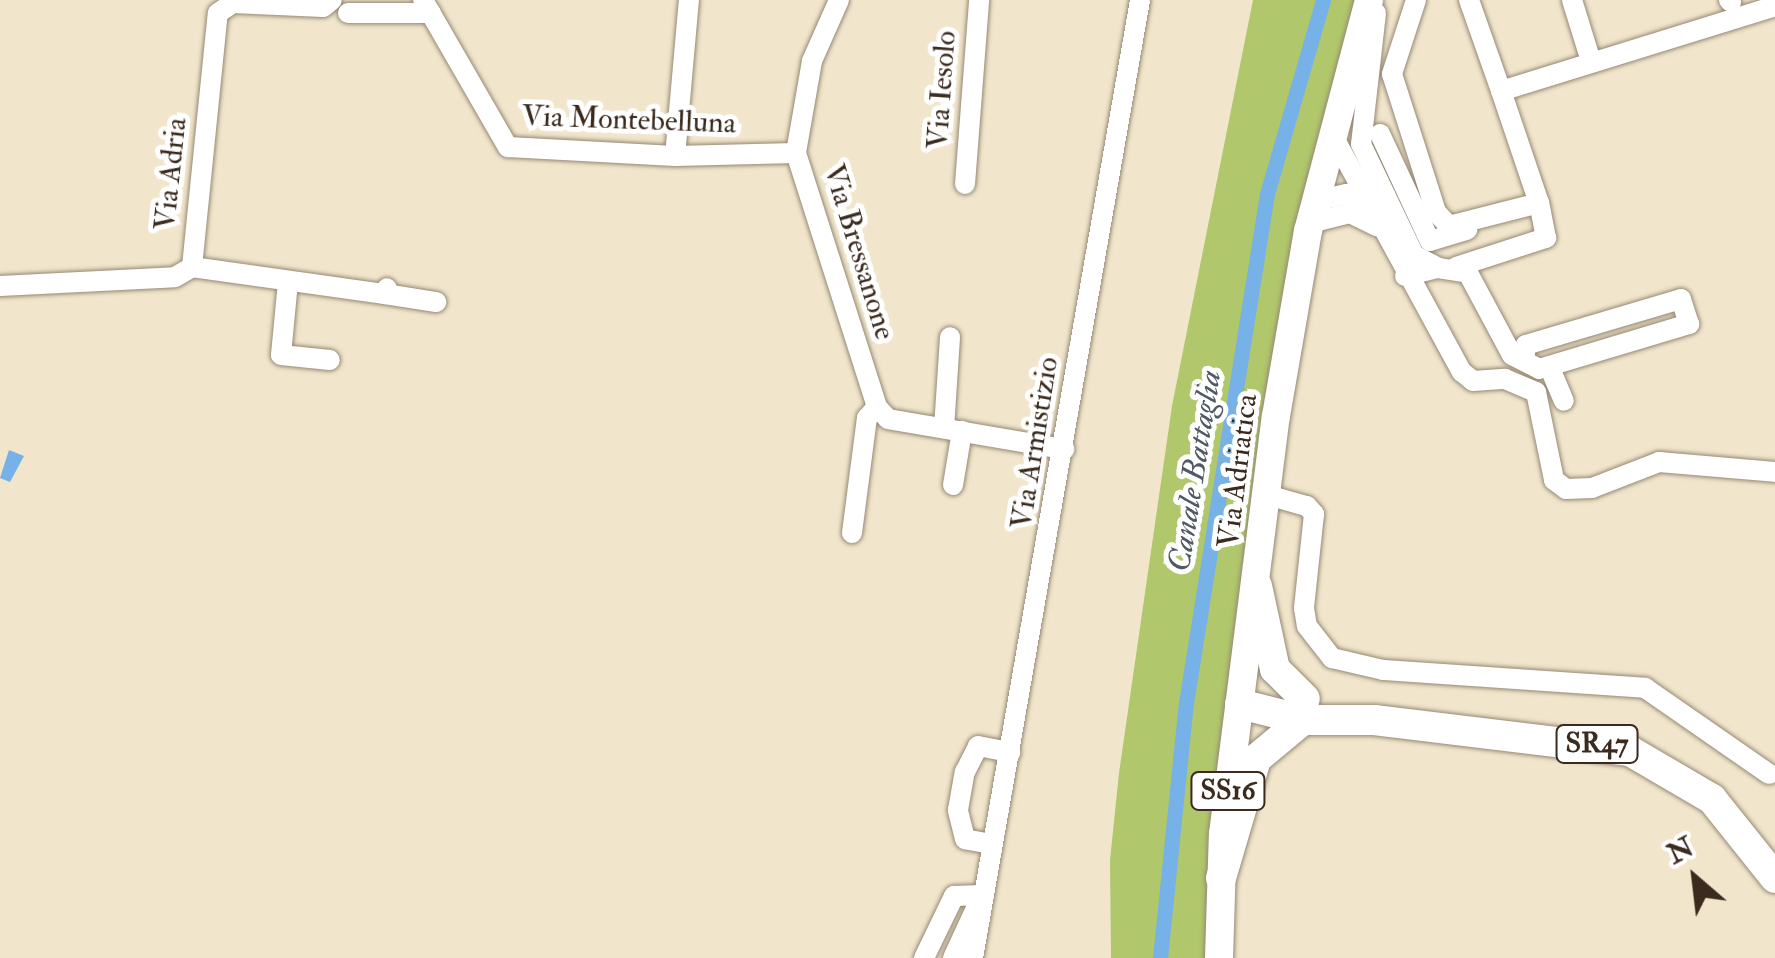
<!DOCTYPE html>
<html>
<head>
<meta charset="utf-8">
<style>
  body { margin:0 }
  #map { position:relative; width:1775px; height:958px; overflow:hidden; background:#f1e6cc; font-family:"IM FELL Double Pica",serif }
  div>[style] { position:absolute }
  .green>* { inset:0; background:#b0c76b }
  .water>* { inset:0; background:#76b1e7 }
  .canal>* { height:15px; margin:-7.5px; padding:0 7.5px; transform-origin:7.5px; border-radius:7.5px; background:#76b1e7 }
  .roads { filter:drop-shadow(0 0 2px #968875) drop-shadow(0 0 2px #968875) }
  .minor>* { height:20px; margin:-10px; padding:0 10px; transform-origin:10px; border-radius:10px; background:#fff }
  .major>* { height:28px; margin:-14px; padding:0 14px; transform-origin:14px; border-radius:14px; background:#fff }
  .highway>* { height:30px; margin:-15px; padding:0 15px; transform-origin:15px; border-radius:15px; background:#fff }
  span { translate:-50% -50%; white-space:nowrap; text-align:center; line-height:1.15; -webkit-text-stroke:10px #fff; paint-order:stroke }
  .shield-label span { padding:2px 8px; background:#fff; border:2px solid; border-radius:8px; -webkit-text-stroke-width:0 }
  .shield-label { font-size:28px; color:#3b2a1e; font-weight:700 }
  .street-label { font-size:30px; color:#3b2a1e }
  .water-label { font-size:32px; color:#505964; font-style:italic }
  .north { position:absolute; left:1645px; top:828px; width:100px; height:100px; -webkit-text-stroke:8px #fff; paint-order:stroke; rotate:332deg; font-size:28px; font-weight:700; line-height:40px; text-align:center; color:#3b2a1e }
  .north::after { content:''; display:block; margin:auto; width:35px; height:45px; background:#3b2a1e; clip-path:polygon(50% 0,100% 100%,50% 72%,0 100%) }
</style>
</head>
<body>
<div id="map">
  <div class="green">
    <div style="clip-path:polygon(1253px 0,1355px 0,1297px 232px,1214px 791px,1205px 958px,1111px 958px,1110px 860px,1119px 773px,1172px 406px)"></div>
  </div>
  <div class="water">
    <div style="clip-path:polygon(9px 450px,24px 456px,10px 482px,0 478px)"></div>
  </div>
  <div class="canal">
    <div style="left:1160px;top:958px;width:256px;rotate:-84.2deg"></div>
    <div style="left:1186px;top:703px;width:515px;rotate:-80.96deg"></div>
    <div style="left:1267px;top:194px;width:202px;rotate:-73.9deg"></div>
  </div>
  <div class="roads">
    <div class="minor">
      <div style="left:423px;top:0;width:170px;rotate:60deg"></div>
      <div style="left:508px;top:147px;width:167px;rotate:3.1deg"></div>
      <div style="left:675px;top:156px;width:121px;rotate:-1.4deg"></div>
      <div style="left:839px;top:0;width:67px;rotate:113.9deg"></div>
      <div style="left:812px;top:61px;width:93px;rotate:99.9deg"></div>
      <div style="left:796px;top:153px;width:267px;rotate:72.3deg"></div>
      <div style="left:877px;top:407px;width:16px;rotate:47deg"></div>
      <div style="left:888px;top:419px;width:179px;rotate:9.7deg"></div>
      <div style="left:1416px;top:0;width:78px;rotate:108deg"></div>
      <div style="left:1392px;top:74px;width:145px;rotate:72.3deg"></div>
      <div style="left:1436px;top:212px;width:19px;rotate:47deg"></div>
      <div style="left:1449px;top:226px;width:93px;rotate:-14.3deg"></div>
      <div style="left:1539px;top:203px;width:118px;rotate:-108.7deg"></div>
      <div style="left:1501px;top:91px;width:287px;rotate:-17.2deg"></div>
      <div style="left:1469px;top:0;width:96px;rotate:70.6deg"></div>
      <div style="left:1572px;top:0;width:58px;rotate:72.8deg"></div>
      <div style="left:1729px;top:0;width:3px;rotate:45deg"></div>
      <div style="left:348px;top:13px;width:83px"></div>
      <div style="left:1376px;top:13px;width:132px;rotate:96.5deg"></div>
      <div style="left:1361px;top:144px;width:123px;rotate:64.5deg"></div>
      <div style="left:1414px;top:255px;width:27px;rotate:28deg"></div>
      <div style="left:1332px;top:134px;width:271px;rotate:61.4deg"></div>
      <div style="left:1462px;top:372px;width:14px;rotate:39deg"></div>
      <div style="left:1473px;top:381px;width:32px;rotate:-4deg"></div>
      <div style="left:1505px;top:379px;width:34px;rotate:23deg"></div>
      <div style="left:1536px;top:392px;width:90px;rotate:78.4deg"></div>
      <div style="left:1554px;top:480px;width:15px;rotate:37deg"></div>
      <div style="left:1566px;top:489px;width:26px;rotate:-2deg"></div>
      <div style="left:1592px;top:488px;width:72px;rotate:-21.2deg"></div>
      <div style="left:1659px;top:462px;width:116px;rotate:4.9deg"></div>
      <div style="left:1380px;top:134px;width:118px;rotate:65deg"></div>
      <div style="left:1430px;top:241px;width:39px;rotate:-17deg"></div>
      <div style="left:675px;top:156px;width:157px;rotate:-84.9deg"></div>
      <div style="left:965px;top:184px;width:185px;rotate:-85.6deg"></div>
      <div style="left:1316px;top:201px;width:32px;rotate:-13deg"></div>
      <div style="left:1347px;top:194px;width:18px;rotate:16deg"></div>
      <div style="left:1310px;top:223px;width:41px;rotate:-14deg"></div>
      <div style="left:1350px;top:213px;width:30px;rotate:26deg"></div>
      <div style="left:192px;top:267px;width:255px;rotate:-84.2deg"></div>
      <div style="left:218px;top:13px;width:18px;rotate:-34deg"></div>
      <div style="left:233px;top:3px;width:90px;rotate:2.5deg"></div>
      <div style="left:323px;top:7px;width:11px;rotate:-38deg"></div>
      <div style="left:192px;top:267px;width:195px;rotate:8deg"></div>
      <div style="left:385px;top:294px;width:6px;rotate:-72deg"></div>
      <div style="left:1456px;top:267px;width:95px;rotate:-17.9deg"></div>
      <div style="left:1546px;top:238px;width:36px;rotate:-101deg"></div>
      <div style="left:1405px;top:276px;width:34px;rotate:-14deg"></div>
      <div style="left:1438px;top:268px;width:30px;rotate:9deg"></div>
      <div style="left:1468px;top:273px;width:93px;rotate:61.8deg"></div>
      <div style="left:1512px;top:355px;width:30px;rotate:27deg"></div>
      <div style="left:1539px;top:369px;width:157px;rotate:-16.7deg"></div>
      <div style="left:1689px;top:324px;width:26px;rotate:-108deg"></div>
      <div style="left:1681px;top:299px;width:162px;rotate:163.5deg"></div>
      <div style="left:1526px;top:345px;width:16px;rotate:97deg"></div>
      <div style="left:288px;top:282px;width:73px;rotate:95.5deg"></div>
      <div style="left:281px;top:355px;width:49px;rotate:5.8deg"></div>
      <div style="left:0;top:286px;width:175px;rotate:-2.9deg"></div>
      <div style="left:175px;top:277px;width:20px;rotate:-30deg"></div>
      <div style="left:385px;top:294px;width:52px;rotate:8.9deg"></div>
      <div style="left:1552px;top:373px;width:30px;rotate:67deg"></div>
      <div style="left:944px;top:428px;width:91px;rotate:-86.2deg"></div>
      <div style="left:953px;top:485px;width:55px;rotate:-80.5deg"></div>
      <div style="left:1271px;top:496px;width:37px;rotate:16deg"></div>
      <div style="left:1307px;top:506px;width:11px;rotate:49deg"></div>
      <div style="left:1314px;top:514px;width:95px;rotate:96.1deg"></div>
      <div style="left:1304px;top:608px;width:18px;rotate:81deg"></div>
      <div style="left:1307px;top:626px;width:41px;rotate:52deg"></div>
      <div style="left:1332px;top:658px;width:52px;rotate:13.2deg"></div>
      <div style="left:1383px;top:670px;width:263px;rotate:3.9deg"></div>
      <div style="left:1645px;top:688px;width:151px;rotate:34.7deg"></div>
      <div style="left:852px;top:533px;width:116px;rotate:-82.6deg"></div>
      <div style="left:867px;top:418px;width:15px;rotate:-48deg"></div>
      <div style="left:992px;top:844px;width:27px;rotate:-170deg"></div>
      <div style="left:965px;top:839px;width:30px;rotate:-104deg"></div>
      <div style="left:958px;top:810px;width:39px;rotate:-80deg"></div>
      <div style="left:965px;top:772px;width:29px;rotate:-63deg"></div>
      <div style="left:978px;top:746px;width:33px;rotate:11deg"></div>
      <div style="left:924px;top:958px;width:69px;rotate:-64.2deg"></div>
      <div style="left:954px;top:896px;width:28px;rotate:-2deg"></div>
      <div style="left:953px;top:958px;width:57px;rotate:-65.2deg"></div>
      <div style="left:973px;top:958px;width:972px;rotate:-80.11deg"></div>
    </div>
    <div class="major">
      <div style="left:1219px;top:958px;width:124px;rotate:-88.2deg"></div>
      <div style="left:1223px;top:834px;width:421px;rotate:-82.8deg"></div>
      <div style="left:1276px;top:416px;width:188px;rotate:-80.2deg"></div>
      <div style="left:1308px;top:231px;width:239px;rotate:-75.2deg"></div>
    </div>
    <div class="highway">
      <div style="left:1257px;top:586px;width:85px;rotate:77.8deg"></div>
      <div style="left:1275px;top:669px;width:42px;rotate:45deg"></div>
      <div style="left:1240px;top:704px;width:65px;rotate:14.3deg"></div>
      <div style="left:1303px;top:720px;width:71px"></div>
      <div style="left:1374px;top:720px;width:258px;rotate:6.9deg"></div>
      <div style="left:1630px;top:751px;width:95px;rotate:30.3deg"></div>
      <div style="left:1712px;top:799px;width:101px;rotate:51.4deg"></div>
      <div style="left:1221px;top:878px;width:124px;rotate:-73.6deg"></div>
      <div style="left:1256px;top:759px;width:61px;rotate:-39.7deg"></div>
    </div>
  </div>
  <div class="shield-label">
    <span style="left:1597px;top:744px">SR47</span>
    <span style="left:1228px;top:791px">SS16</span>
  </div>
  <div class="street-label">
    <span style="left:942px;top:90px;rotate:-86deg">Via Iesolo</span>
    <span style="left:629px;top:120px;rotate:2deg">Via Montebelluna</span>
    <span style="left:171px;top:174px;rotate:-84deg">Via Adria</span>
    <span style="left:859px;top:252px;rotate:73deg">Via Bressanone</span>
    <span style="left:1035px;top:443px;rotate:-81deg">Via Armistizio</span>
    <span style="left:1238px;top:471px;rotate:-83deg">Via Adriatica</span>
  </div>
  <div class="water-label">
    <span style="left:1195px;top:471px;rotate:-81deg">Canale Battaglia</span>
  </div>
  <div class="north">N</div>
</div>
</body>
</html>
